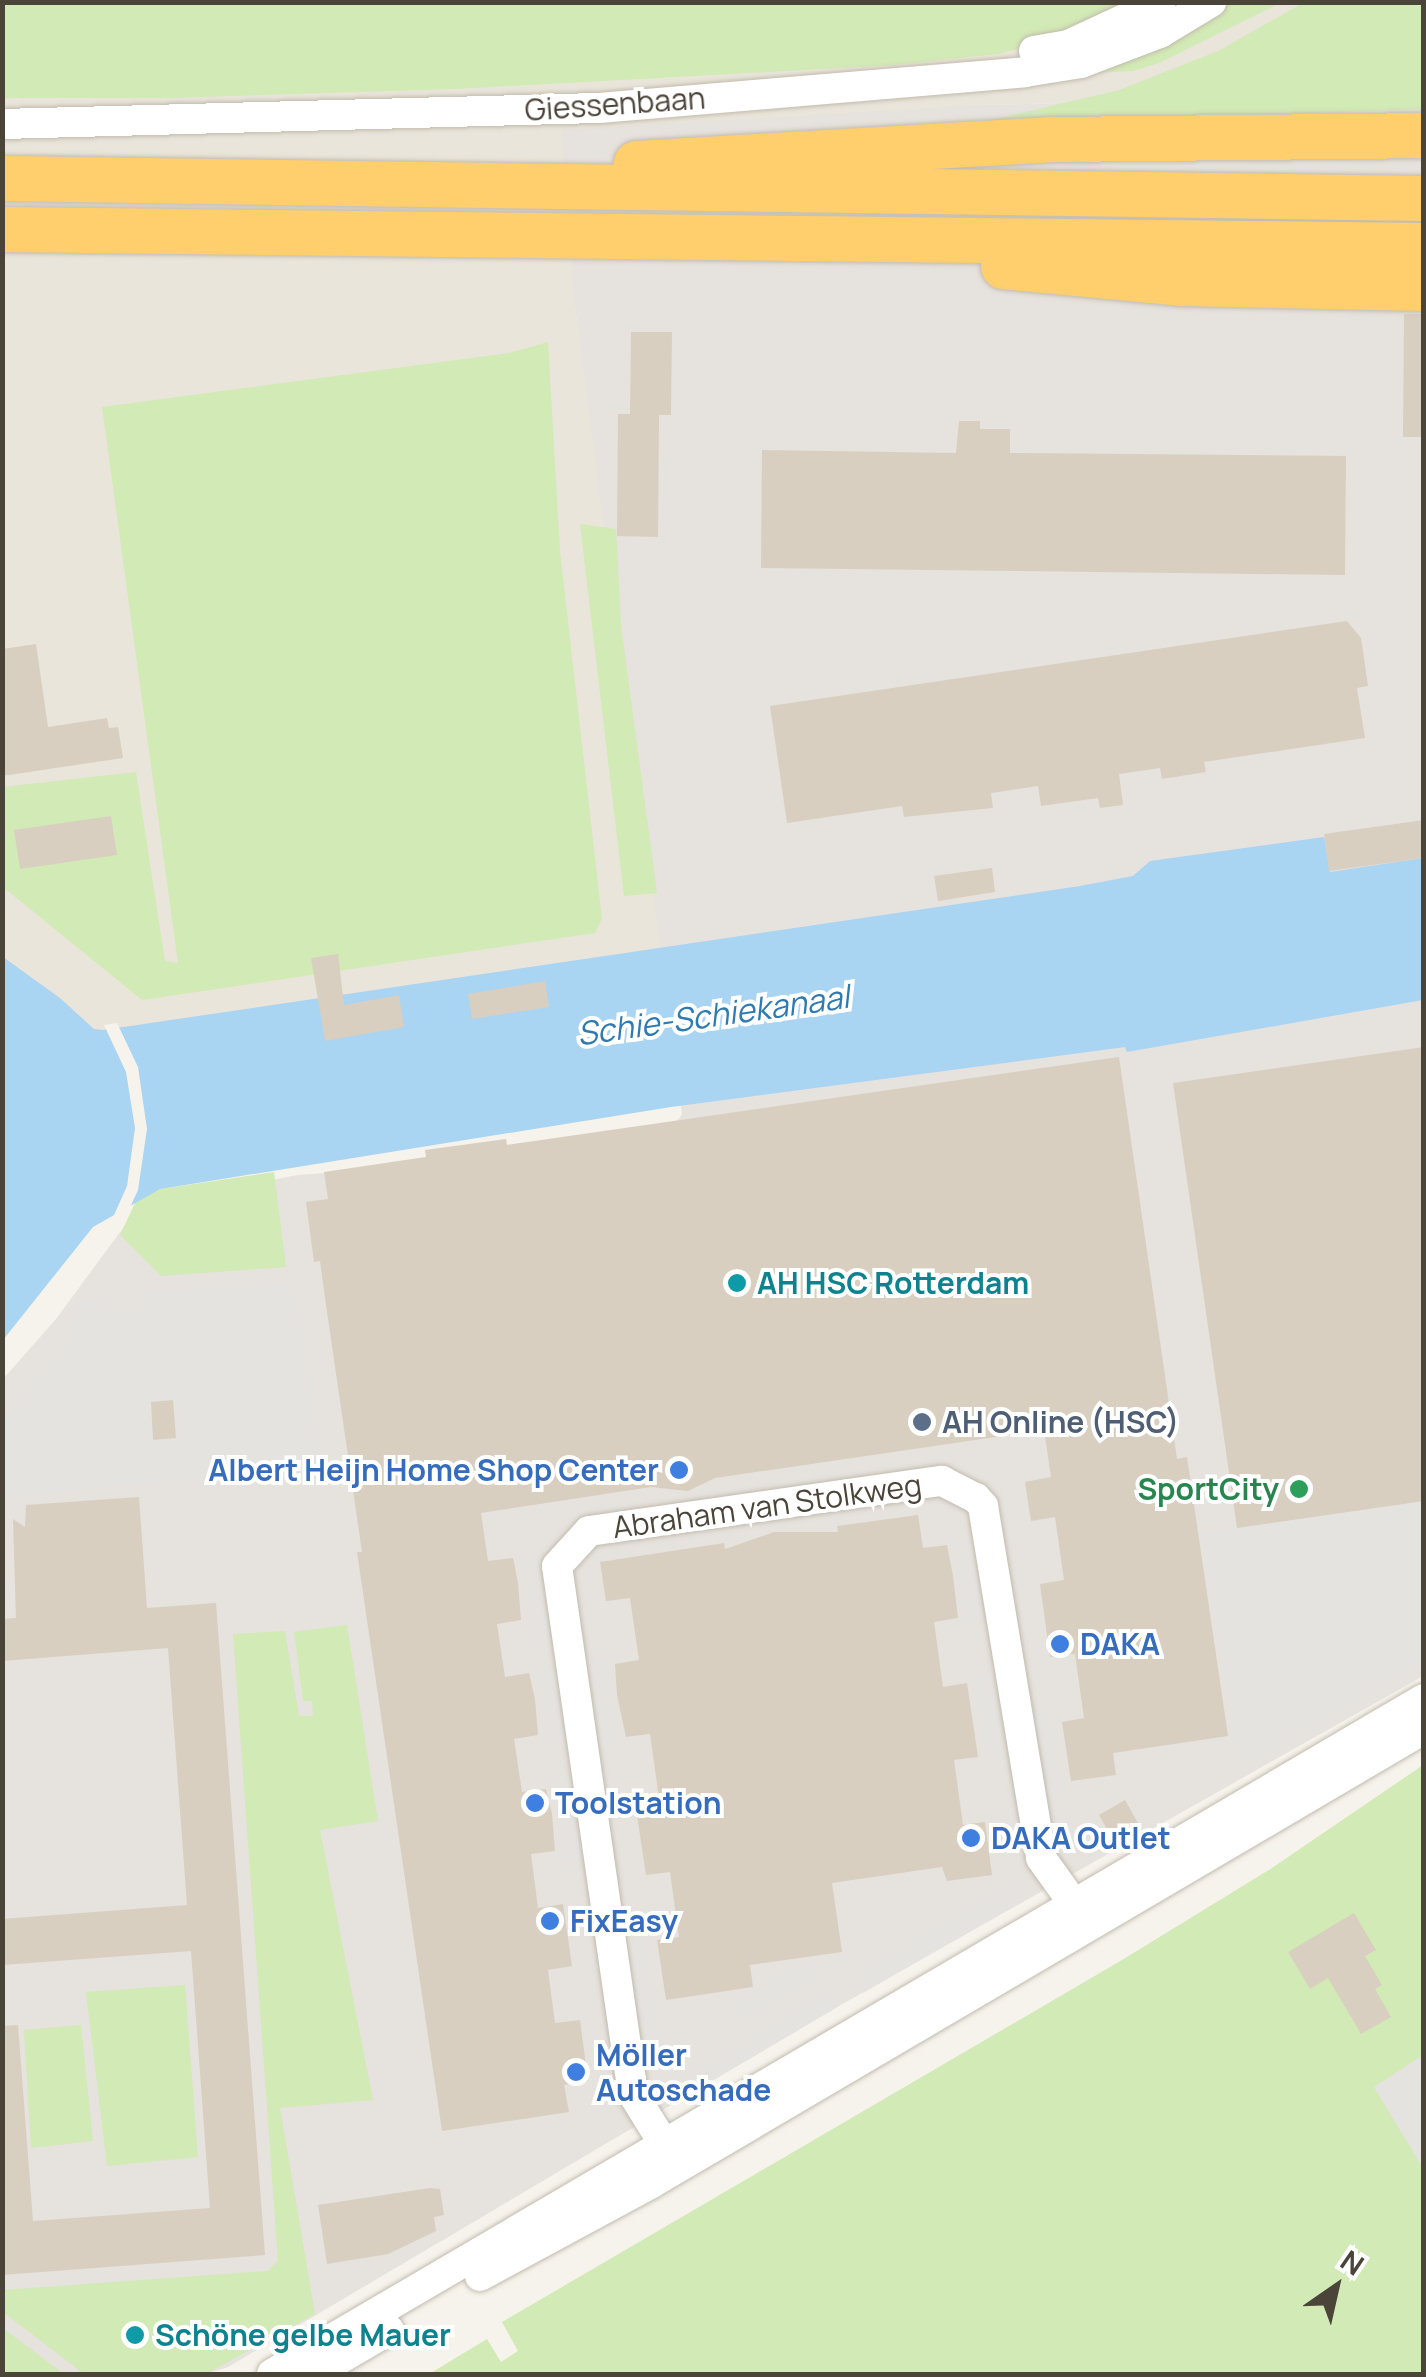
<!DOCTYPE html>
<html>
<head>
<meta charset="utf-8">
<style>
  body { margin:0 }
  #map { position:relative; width:1426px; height:2377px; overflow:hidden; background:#f6f3ec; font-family:Manrope,sans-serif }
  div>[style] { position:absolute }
  .residential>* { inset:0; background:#eae5da }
  .industrial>* { inset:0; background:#e6e2dd }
  .green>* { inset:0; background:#d2eab5 }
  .parking>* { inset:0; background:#e5e3e0 }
  .water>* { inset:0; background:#a9d4f2 }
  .pier>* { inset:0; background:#f6f3ec }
  .building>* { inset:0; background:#d8cfc1 }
  .roads { filter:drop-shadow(0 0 2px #c2bbae) drop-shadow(0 0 2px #c2bbae) }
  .minor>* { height:30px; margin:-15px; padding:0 15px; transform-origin:15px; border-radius:15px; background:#fff }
  .highway>* { height:45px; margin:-22.5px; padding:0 22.5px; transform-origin:22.5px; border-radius:22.5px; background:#ffcf6e }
  .dots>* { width:28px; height:28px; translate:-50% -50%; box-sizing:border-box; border:5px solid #fff; border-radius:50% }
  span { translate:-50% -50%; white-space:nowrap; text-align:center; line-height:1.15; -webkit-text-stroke:8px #fff; paint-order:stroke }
  .street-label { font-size:30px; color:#4b4439 }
  .culture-label { font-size:30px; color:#0d838f; font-weight:700 }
  .left { translate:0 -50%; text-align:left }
  .service-label { font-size:30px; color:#4e5e75; font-weight:700 }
  .shop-label { font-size:30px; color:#366cbe; font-weight:700 }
  .right { translate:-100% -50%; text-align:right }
  .leisure-label { font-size:30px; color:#27864d; font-weight:700 }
  .water-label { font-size:32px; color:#2e7ab2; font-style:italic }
  .frame { position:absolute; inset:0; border:5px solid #4b4439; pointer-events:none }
  .north { position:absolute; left:1286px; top:2237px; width:100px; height:100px; -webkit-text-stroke:8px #fff; paint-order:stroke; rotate:34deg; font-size:28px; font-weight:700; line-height:40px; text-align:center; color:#4b4439 }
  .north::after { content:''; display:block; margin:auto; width:35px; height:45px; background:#4b4439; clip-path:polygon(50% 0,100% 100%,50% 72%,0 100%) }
</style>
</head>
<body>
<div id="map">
  <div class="residential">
    <div style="clip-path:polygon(2px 3px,1423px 3px,1423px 94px,983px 105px,575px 308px,666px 973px,81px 1051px,3px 990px)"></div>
  </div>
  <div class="industrial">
    <div style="clip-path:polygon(1423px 94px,1423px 1676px,839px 2006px,228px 2367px,206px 2374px,3px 2374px,3px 1379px,56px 1319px,140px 1205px,298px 1175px,658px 1149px,682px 1114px,575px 308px,561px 130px,983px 105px)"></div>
  </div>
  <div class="green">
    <div style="clip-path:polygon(2px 3px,1134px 3px,1050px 41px,997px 54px,894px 65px,457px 89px,170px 98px,3px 98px)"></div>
    <div style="clip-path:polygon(1224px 3px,1280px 3px,1159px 63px,1133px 71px,1066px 74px)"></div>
    <div style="clip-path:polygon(1303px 3px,1423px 3px,1423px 109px,970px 125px,1119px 90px,1218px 51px)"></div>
    <div style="clip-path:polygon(548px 342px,560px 551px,602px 919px,595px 933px,142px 1000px,3px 887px,2px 787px,136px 772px,165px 961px,178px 963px,102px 407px,509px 353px)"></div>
    <div style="clip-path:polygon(580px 524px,616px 529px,621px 625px,657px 893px,624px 896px)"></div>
    <div style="clip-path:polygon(274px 1172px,286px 1267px,161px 1276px,120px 1235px,137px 1199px,160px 1189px)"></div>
    <div style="clip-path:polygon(347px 1625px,378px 1821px,320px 1830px,373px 2100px,280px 2108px,315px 2314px,206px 2374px,84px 2374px,3px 2312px,3px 2290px,268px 2271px,278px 2261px,233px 1634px,285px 1631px,299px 1716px,313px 1716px,312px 1701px,303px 1701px,294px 1632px)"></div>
    <div style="clip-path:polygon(1423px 1765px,1423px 2374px,429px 2374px,487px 2339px,501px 2362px,518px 2351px,502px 2322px,1122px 1960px,1272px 1868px)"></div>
    <div style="clip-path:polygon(185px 1985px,198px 2157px,107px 2166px,86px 1992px)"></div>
    <div style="clip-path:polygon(81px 2025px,93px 2141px,31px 2148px,24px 2030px)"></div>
    <div style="clip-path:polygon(2px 2328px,3px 2328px,64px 2374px,3px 2374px)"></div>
  </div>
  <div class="parking">
    <div style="clip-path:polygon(295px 1285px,321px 1464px,4px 1498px,8px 1556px,3px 1556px,3px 1419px,69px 1339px,76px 1300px,104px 1299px,105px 1314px,126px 1313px,143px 1311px,141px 1292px)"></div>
    <div style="clip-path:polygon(1423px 1500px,1423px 1659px,1240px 1769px,1198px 1534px)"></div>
    <div style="clip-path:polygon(971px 1537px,984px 1620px,965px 1623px,953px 1540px)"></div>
    <div style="clip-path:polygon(537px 1551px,551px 1644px,534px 1647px,520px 1553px)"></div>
    <div style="clip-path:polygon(606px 1659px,618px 1743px,600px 1746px,589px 1661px)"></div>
    <div style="clip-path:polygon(555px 1671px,565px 1742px,547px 1745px,536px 1674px)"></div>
    <div style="clip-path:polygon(992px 1676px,1003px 1760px,985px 1762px,974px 1679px)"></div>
    <div style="clip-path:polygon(1049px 1711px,1061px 1795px,1044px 1797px,1032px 1713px)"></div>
    <div style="clip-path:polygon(570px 1776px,581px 1858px,564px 1860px,553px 1779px)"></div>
    <div style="clip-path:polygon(1015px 1883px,1024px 1900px,863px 1993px,854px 1977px)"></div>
    <div style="clip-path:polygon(646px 1939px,662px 2051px,644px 2054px,628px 1941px)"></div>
    <div style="clip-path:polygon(806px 1961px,816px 1977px,742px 2020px,732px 2004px)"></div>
    <div style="clip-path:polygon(831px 1992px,839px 2006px,664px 2109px,655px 2094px)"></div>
    <div style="clip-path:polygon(1423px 2055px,1423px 2168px,1374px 2087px)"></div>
  </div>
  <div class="water">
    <div style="clip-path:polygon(1324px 837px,1330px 872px,1423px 858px,1423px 1000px,1127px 1052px,1125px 1047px,671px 1107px,160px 1189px,93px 1227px,3px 1340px,3px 957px,60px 998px,94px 1029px,103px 1030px,1080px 886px,1133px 876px,1150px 861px)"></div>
  </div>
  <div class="pier">
    <div style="clip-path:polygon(117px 1023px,138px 1067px,147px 1129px,138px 1190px,127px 1214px,110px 1224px,127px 1186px,135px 1128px,126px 1072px,104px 1025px)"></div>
  </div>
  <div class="building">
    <div style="clip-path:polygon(1404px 314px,1424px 314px,1424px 437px,1403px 437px)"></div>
    <div style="clip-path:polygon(631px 332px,672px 332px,671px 415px,659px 415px,658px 537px,617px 536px,618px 414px,630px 414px)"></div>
    <div style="clip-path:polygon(959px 421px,980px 421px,980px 429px,1010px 429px,1010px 453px,1346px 456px,1345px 575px,761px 568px,762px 450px,956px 453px)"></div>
    <div style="clip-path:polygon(1347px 621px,1361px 638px,1368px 686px,1357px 688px,1365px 738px,1204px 762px,1206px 772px,1162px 779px,1160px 768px,1119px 774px,1123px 805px,1100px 808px,1098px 798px,1041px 806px,1038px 786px,991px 793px,993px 808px,904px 817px,902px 806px,787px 823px,770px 706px)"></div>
    <div style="clip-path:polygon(36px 644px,48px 727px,107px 718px,109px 728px,118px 727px,123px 758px,2px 776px,2px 649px)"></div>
    <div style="clip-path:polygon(111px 816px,117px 855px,20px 869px,14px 830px)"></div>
    <div style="clip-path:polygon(1424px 820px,1424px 858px,1329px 871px,1324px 834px)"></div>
    <div style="clip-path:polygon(992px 868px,995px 892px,938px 901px,934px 876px)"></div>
    <div style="clip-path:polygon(338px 954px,344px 1005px,399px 995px,404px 1027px,325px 1041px,311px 958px)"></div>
    <div style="clip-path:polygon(545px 981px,549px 1007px,472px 1019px,468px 994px)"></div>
    <div style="clip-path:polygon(1424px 1047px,1424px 1501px,1237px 1528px,1173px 1083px)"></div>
    <div style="clip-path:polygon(1119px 1057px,1177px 1459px,1187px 1457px,1228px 1736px,1113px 1753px,1116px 1775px,1071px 1781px,1062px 1722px,1084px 1718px,1075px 1654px,1050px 1657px,1040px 1584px,1064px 1580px,1055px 1517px,1031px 1521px,1025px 1482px,1051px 1477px,1044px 1430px,715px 1478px,688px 1491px,651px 1487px,481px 1513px,488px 1561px,513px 1558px,518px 1583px,521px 1620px,497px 1624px,505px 1677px,529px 1673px,535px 1699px,538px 1735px,514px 1739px,522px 1792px,546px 1789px,552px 1814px,555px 1851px,531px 1854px,538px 1908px,563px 1904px,572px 1966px,548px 1970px,555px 2023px,580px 2020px,588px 2081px,564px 2085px,569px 2112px,442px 2131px,357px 1552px,362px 1552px,325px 1298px,320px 1261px,314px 1262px,306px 1202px,328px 1199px,324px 1172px,426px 1157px,425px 1150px,506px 1139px,507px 1145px)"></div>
    <div style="clip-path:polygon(173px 1400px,176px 1438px,153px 1440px,151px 1402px)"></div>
    <div style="clip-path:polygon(139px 1497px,147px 1608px,216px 1603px,265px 2255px,2px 2275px,2px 2026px,18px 2025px,33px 2221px,210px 2208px,191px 1951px,2px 1965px,2px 1919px,187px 1905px,168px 1648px,2px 1661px,2px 1619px,16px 1618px,13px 1519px,25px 1527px,26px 1505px)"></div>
    <div style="clip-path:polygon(918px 1515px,923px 1548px,947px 1545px,953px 1576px,958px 1618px,934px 1622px,943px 1687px,967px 1683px,978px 1757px,954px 1760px,963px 1825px,985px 1822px,992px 1875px,947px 1881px,942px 1867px,832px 1883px,842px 1952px,750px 1965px,753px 1987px,666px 2000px,657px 1940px,679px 1937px,670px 1872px,646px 1875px,635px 1802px,659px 1798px,650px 1734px,626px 1737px,617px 1695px,615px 1664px,639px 1660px,630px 1598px,606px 1601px,600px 1562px,724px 1543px,725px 1549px,774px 1532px,838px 1532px,837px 1526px)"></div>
    <div style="clip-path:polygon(1125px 1800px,1142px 1830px,1116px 1845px,1099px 1815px)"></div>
    <div style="clip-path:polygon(1354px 1913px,1376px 1950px,1365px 1956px,1382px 1985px,1375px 1989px,1391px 2017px,1361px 2034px,1328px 1978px,1310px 1989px,1288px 1952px)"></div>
    <div style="clip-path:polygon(430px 2188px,440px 2189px,444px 2215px,434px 2217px,436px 2231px,388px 2254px,327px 2264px,318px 2205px)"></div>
  </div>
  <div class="roads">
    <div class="minor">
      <div style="left:1034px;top:51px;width:35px;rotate:-10deg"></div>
      <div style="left:1068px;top:45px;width:102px;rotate:-24.8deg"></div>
      <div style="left:2px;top:124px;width:597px;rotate:-1.54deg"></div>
      <div style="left:599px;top:108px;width:428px;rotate:-4.8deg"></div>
      <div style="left:1025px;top:72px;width:57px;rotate:-9.1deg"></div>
      <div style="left:1081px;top:63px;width:85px;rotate:-20.8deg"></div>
      <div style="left:1160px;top:33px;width:60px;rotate:-31.3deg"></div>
      <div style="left:677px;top:2165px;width:84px;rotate:-121.8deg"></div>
      <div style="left:633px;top:2094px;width:533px;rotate:-98.19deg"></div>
      <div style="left:557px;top:1566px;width:47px;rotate:-47.6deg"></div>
      <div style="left:589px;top:1531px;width:357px;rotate:-8.1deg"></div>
      <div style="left:942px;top:1481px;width:38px;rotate:27deg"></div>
      <div style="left:976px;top:1498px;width:11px;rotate:49deg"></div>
      <div style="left:983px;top:1506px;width:357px;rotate:80.6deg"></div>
      <div style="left:1041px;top:1858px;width:81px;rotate:54.5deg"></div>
      <div style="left:480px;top:2276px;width:193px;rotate:-28.4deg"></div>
      <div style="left:650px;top:2184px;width:898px;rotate:-30.45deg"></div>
      <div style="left:272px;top:2374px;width:1335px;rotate:-30.37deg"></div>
      <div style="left:314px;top:2374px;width:87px;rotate:-30.4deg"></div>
    </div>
    <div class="highway">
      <div style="left:636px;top:163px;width:418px;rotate:-3.3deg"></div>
      <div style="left:1053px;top:139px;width:371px;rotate:-0.6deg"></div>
      <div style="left:2px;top:178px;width:1422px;rotate:0.81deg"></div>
      <div style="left:2px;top:229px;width:1422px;rotate:0.64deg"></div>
      <div style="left:1003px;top:266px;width:181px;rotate:5.4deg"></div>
      <div style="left:1183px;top:283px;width:241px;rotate:1.2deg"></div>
    </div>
  </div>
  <div class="dots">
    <div style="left:737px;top:1283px;background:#0f9aa8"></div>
    <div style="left:922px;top:1422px;background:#5c6f8a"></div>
    <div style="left:679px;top:1470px;background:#3f7fe0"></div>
    <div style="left:1299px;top:1489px;background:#2e9e5b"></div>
    <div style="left:1060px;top:1644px;background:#3f7fe0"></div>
    <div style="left:535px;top:1803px;background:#3f7fe0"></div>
    <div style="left:971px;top:1838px;background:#3f7fe0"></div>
    <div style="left:550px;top:1921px;background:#3f7fe0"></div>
    <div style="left:576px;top:2072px;background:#3f7fe0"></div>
    <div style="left:135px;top:2335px;background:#0f9aa8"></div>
  </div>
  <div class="street-label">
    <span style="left:615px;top:104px;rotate:-4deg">Giessenbaan</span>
    <span style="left:767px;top:1506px;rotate:-8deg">Abraham van Stolkweg</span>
  </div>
  <div class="culture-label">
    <span class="left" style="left:757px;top:1283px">AH HSC Rotterdam</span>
    <span class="left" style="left:155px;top:2335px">Schöne gelbe Mauer</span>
  </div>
  <div class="service-label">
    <span class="left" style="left:942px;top:1422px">AH Online (HSC)</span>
  </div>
  <div class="shop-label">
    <span class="right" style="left:659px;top:1470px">Albert Heijn Home Shop Center</span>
    <span class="left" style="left:1080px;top:1644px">DAKA</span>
    <span class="left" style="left:555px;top:1803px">Toolstation</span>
    <span class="left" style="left:991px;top:1838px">DAKA Outlet</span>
    <span class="left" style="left:570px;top:1921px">FixEasy</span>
    <span class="left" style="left:596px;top:2072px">Möller<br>Autoschade</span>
  </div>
  <div class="leisure-label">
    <span class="right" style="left:1279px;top:1489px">SportCity</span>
  </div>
  <div class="water-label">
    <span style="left:713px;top:1015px;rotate:-8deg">Schie-Schiekanaal</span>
  </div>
  <div class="frame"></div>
  <div class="north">N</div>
</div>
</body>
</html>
